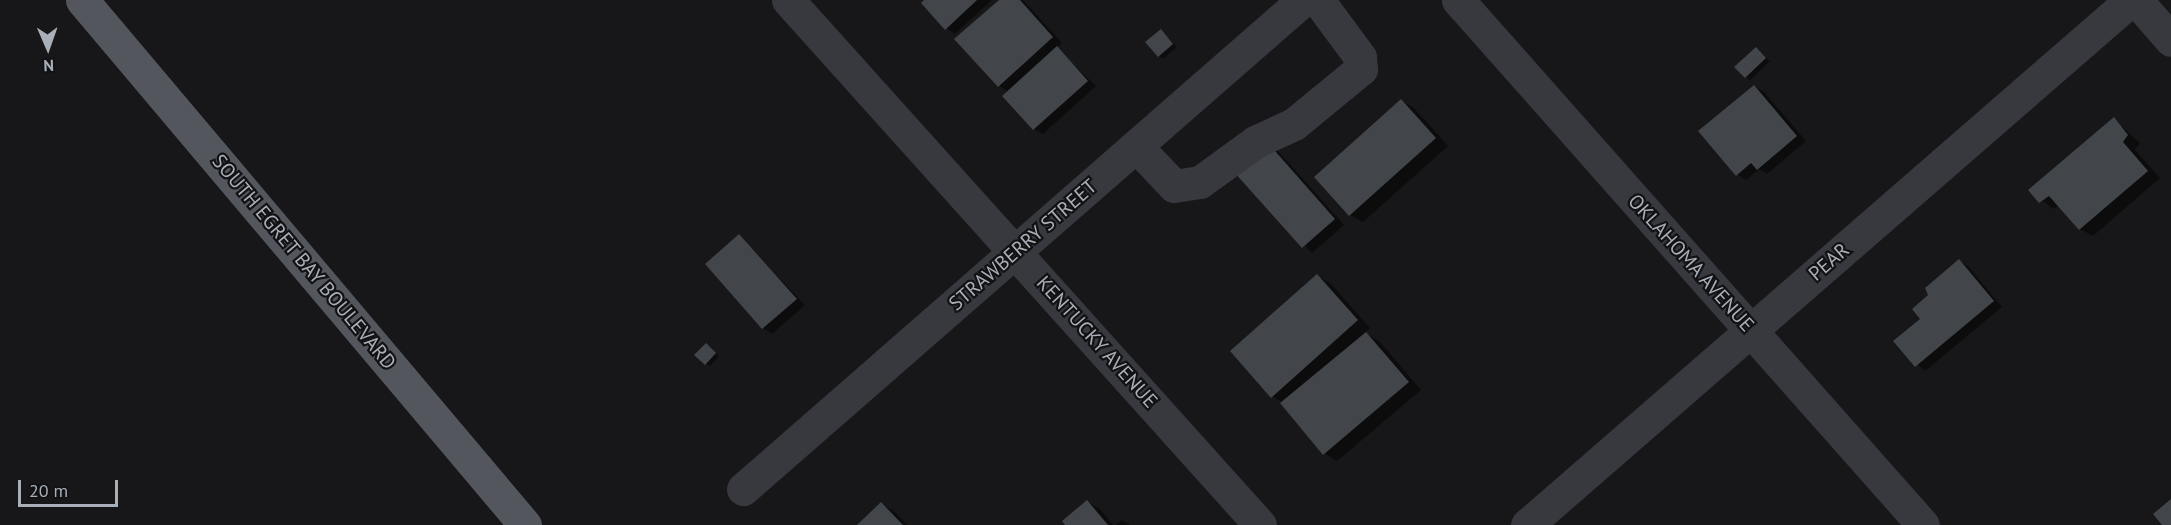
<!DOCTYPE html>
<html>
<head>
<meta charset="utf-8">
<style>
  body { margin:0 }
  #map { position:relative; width:2171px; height:525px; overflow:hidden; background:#171719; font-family:"PT Sans",sans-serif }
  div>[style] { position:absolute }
  .shadow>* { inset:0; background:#0007 }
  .building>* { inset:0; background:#424549 }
  .minor>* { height:33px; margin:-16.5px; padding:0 16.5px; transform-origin:16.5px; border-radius:16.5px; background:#37393e }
  .major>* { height:33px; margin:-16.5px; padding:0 16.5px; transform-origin:16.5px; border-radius:16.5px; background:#53565d }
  span { translate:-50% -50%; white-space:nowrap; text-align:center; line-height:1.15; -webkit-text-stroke:4.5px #121214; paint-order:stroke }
  .street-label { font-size:20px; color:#a8afb9 }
  .north { position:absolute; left:18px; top:18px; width:60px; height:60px; -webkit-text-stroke:4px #121214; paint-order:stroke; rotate:178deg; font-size:16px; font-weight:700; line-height:24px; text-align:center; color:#a8afb9 }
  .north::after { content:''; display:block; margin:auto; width:21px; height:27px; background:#a8afb9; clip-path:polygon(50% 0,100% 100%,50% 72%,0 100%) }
  .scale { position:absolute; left:18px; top:480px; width:100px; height:27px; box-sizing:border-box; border:3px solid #a8afb9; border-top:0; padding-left:8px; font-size:18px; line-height:21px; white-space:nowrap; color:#a8afb9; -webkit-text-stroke:4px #121214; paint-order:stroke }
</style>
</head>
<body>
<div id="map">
  <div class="shadow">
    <div style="clip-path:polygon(927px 0,992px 0,955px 34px,946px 28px)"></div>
    <div style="clip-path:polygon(1001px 0,1023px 0,1062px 43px,1056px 48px,1096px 86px,1043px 134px,1034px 129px,1009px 92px,999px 86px)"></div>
    <div style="clip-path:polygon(1161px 31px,1177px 47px,1163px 59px,1159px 56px)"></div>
    <div style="clip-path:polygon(1756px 49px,1770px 61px,1750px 80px,1746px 77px)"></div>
    <div style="clip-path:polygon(1754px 86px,1764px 92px,1806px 141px,1767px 174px,1759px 169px,1746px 180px,1737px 174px)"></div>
    <div style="clip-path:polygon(1401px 101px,1414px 108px,1448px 146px,1363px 222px,1350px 215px,1316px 177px)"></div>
    <div style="clip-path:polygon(2114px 119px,2140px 143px,2135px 150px,2160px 178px,2093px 236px,2080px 229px,2059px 205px,2053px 209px,2030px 190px)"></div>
    <div style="clip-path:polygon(1277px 150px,1344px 225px,1312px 253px,1236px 172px)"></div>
    <div style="clip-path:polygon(739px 236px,805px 305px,772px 334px,763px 328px)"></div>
    <div style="clip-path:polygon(1959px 261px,1968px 266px,2002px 307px,1925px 371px,1895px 342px,1922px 319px)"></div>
    <div style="clip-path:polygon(1317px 276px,1330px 283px,1370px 328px,1365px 333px,1379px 341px,1421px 390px,1337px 461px,1324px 453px,1283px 403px,1272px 396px)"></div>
    <div style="clip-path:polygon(706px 345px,719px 356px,710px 366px,706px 363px)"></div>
    <div style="clip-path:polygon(1087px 502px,1100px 509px,1113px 525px,1067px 525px)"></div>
    <div style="clip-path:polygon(881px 504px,894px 511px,907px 525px,859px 525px)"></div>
    <div style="clip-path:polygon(1122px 520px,1130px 525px,1116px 525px)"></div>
  </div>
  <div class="building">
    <div style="clip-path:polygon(924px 0,977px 0,945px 30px,921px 3px)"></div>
    <div style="clip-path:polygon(999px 0,1020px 0,1053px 37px,998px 87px,954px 39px)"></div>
    <div style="clip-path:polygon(1161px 29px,1173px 44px,1158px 57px,1145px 42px)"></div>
    <div style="clip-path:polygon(1057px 46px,1088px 81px,1033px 130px,1002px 96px)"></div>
    <div style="clip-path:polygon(1756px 47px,1766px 58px,1745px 78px,1734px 67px)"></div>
    <div style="clip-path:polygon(1754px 85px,1797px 136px,1757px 170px,1751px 163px,1736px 176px,1698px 131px)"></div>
    <div style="clip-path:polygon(1401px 99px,1436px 138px,1349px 216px,1314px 177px)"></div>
    <div style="clip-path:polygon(2114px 117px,2128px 135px,2123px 142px,2148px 171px,2079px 230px,2049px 196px,2039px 203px,2028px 190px)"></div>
    <div style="clip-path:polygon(1268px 143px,1335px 219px,1302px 248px,1234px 172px)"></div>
    <div style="clip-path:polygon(739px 234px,797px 299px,762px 329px,705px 264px)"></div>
    <div style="clip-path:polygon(1959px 259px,1994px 301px,1915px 367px,1893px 341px,1920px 319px,1912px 309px,1928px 295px,1925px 288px)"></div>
    <div style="clip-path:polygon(1317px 274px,1358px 320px,1271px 398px,1230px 351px)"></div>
    <div style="clip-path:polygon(1366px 332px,1409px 382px,1323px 455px,1280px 403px)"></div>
    <div style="clip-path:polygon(706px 343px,716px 353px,705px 365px,694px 355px)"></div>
    <div style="clip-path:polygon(2171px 499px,2171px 525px,2162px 525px,2153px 514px)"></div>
    <div style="clip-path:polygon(1087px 500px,1108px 525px,1065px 525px,1062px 521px)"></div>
    <div style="clip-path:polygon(881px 502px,903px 525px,857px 525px)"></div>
  </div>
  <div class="minor">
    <div style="left:788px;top:0;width:706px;rotate:48.04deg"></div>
    <div style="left:1458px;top:0;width:701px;rotate:48.47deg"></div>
    <div style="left:2136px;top:0;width:53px;rotate:48.8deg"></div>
    <div style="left:1136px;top:146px;width:55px;rotate:46.5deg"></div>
    <div style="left:1174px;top:186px;width:26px;rotate:-9deg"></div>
    <div style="left:1200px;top:182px;width:68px;rotate:-36deg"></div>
    <div style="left:1255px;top:142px;width:43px;rotate:-24.8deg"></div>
    <div style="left:1294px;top:124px;width:87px;rotate:-39.4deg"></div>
    <div style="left:1361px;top:69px;width:12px;rotate:-95deg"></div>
    <div style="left:1360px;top:57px;width:71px;rotate:-126.4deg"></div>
    <div style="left:743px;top:489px;width:743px;rotate:-41.13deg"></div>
    <div style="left:1527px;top:525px;width:800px;rotate:-41deg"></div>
  </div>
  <div class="major">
    <div style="left:82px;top:0;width:687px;rotate:49.84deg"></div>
  </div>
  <div class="street-label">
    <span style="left:1023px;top:245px;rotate:-41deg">STRAWBERRY STREET</span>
    <span style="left:304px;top:262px;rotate:50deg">SOUTH EGRET BAY BOULEVARD</span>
    <span style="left:1829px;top:262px;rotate:-41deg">PEAR</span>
    <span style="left:1691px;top:263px;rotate:48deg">OKLAHOMA AVENUE</span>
    <span style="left:1097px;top:342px;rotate:48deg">KENTUCKY AVENUE</span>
  </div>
  <div class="north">N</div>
  <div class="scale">20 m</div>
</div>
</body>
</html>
